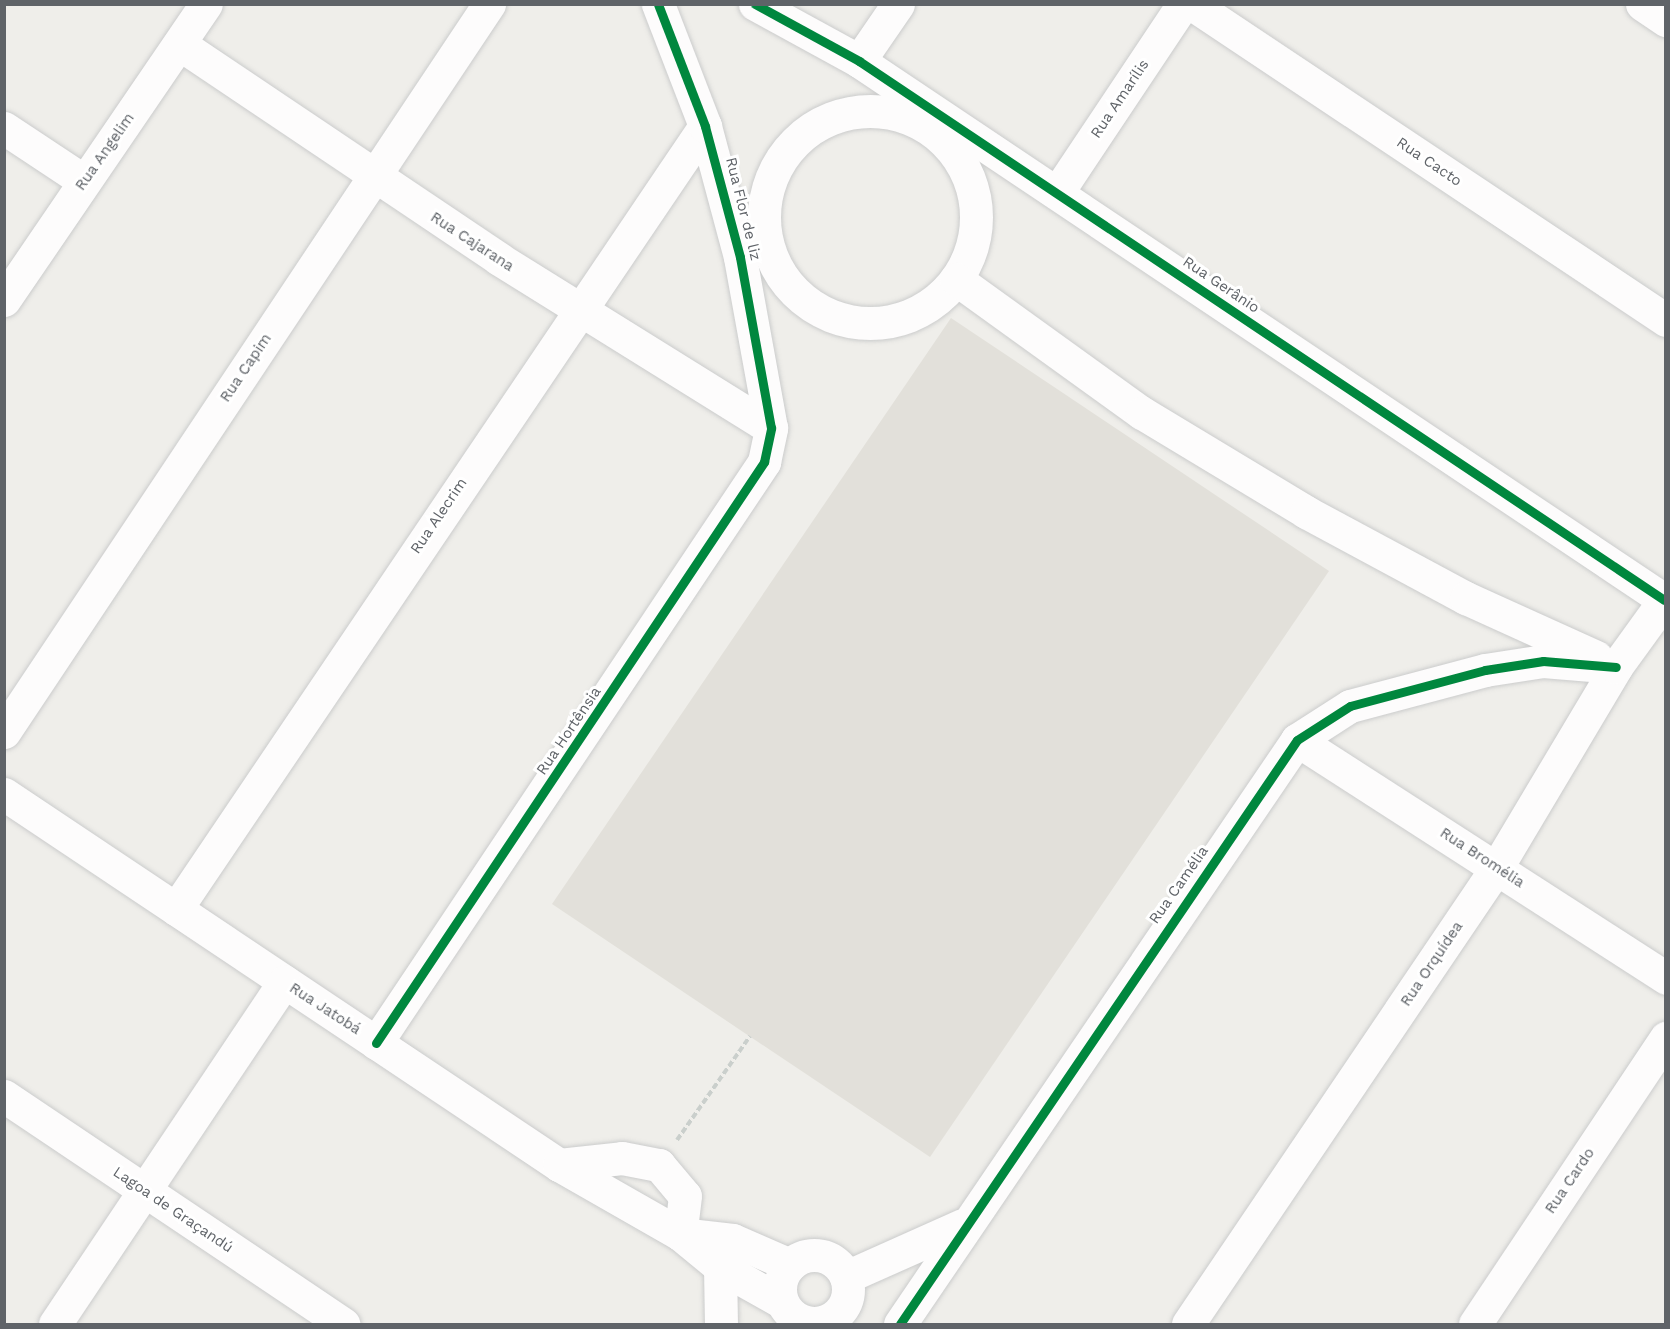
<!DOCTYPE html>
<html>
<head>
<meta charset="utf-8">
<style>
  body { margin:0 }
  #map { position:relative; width:1670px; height:1329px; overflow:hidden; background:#efeeea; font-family:"Work Sans",sans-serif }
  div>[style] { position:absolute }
  .education>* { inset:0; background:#e2e0da }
  .path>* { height:4px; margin-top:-2px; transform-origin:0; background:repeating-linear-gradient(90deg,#cacfcc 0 6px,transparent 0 9px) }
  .roads { filter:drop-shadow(0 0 2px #cbcccc) drop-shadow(0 0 2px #cbcccc) }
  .minor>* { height:33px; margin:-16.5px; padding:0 16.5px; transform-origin:16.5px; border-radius:16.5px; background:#fdfcfc }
  .minor>.ring { margin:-16.5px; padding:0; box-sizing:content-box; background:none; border:33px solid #fdfcfc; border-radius:50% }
  .cycleway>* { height:9px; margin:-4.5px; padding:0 4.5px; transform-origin:4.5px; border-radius:4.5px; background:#00873e }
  span { translate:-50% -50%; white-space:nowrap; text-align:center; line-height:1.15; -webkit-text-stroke:6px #fff; paint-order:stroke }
  .street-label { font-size:15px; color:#5f6368 }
  .frame { position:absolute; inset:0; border:6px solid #5f6368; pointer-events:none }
</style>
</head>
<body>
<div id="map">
  <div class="education">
    <div style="clip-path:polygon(951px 318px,1329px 571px,930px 1157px,552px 904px)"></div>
  </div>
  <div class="path">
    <div style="left:677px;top:1140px;width:127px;rotate:-54.9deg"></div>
  </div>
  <div class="roads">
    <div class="minor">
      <div style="left:755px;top:4px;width:119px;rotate:28.7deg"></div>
      <div style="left:859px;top:61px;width:969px;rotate:33.8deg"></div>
      <div style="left:1192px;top:4px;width:570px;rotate:33.69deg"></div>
      <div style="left:1642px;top:4px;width:29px;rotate:34deg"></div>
      <div style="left:181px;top:45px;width:383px;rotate:33.9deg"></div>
      <div style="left:499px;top:259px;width:320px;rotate:31.9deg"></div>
      <div style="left:859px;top:61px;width:69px;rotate:-55.6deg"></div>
      <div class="ring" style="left:764px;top:111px;width:179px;height:179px"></div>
      <div style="left:4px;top:128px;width:96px;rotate:33.5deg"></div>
      <div style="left:1057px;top:193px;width:227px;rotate:-56.3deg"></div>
      <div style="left:956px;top:279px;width:229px;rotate:35.8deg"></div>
      <div style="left:1142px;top:413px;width:192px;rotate:31.1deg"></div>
      <div style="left:1306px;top:512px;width:182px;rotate:28.3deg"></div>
      <div style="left:1466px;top:598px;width:143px;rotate:24.4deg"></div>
      <div style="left:4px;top:300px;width:358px;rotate:-55.7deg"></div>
      <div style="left:4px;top:732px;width:875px;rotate:-56.33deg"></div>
      <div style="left:1297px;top:740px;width:439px;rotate:32.8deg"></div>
      <div style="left:4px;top:794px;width:668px;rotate:33.76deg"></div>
      <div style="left:559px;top:1165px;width:139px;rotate:29.7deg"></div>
      <div style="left:680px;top:1234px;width:52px;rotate:39.5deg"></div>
      <div style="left:720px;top:1267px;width:71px;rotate:29.4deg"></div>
      <div style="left:176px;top:909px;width:945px;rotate:-55.96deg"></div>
      <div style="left:376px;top:1043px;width:699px;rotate:-56.26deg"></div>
      <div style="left:764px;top:462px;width:35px;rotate:-78deg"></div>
      <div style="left:771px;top:428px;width:174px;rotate:-100.3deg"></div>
      <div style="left:740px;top:257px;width:136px;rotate:-105deg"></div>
      <div style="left:705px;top:126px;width:131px;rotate:-111.1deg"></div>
      <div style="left:4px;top:1096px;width:409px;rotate:33.9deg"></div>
      <div style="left:559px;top:1165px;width:63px;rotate:-6.3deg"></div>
      <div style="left:622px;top:1158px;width:38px;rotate:11deg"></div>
      <div style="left:659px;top:1165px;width:40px;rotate:50deg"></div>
      <div style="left:685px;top:1196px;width:38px;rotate:97deg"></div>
      <div style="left:680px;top:1234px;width:53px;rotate:6.5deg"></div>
      <div style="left:733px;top:1240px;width:62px;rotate:23.7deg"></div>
      <div class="ring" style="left:780px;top:1255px;width:35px;height:35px"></div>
      <div style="left:720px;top:1267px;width:57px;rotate:89deg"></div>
      <div style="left:846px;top:1277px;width:128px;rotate:-24deg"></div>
      <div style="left:55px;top:1324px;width:412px;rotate:-56.2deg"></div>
      <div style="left:900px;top:1324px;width:706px;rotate:-55.79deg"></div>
      <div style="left:1297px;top:740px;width:63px;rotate:-32.7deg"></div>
      <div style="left:1350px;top:706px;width:140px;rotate:-14.9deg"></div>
      <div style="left:1485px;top:670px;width:59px;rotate:-8.8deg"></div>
      <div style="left:1543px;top:661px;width:73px;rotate:4.7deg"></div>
      <div style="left:1188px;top:1324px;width:552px;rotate:-55.94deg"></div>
      <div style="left:1497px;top:867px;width:233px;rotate:-59.2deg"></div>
      <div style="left:1616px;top:667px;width:85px;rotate:-54.1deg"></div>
      <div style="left:1475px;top:1324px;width:344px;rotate:-56.3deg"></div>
    </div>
  </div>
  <div class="cycleway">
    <div style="left:755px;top:4px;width:119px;rotate:28.7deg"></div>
    <div style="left:859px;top:61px;width:969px;rotate:33.8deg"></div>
    <div style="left:376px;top:1043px;width:699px;rotate:-56.26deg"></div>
    <div style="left:764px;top:462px;width:35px;rotate:-78deg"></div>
    <div style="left:771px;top:428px;width:174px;rotate:-100.3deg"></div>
    <div style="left:740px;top:257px;width:136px;rotate:-105deg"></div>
    <div style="left:705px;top:126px;width:131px;rotate:-111.1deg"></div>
    <div style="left:900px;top:1324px;width:706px;rotate:-55.79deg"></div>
    <div style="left:1297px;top:740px;width:63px;rotate:-32.7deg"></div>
    <div style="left:1350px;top:706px;width:140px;rotate:-14.9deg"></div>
    <div style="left:1485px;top:670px;width:59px;rotate:-8.8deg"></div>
    <div style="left:1543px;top:661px;width:73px;rotate:4.7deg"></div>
  </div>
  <div class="street-label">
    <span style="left:1120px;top:99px;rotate:-56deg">Rua Amarílis</span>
    <span style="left:105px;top:152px;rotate:-55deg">Rua Angelim</span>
    <span style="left:1429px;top:162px;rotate:34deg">Rua Cacto</span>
    <span style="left:743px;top:209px;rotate:76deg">Rua Flor de liz</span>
    <span style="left:472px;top:242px;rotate:33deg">Rua Cajarana</span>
    <span style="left:1221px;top:285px;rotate:34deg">Rua Gerânio</span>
    <span style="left:246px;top:368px;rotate:-56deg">Rua Capim</span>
    <span style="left:439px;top:516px;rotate:-56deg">Rua Alecrim</span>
    <span style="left:569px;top:731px;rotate:-56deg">Rua Hortênsia</span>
    <span style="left:1482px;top:858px;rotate:33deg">Rua Bromélia</span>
    <span style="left:1179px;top:885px;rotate:-55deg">Rua Camélia</span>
    <span style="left:1432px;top:964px;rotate:-56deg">Rua Orquídea</span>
    <span style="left:325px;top:1009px;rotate:33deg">Rua Jatobá</span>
    <span style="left:1570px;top:1181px;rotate:-56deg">Rua Cardo</span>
    <span style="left:173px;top:1210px;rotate:34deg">Lagoa de Graçandú</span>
  </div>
  <div class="frame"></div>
</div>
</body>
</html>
